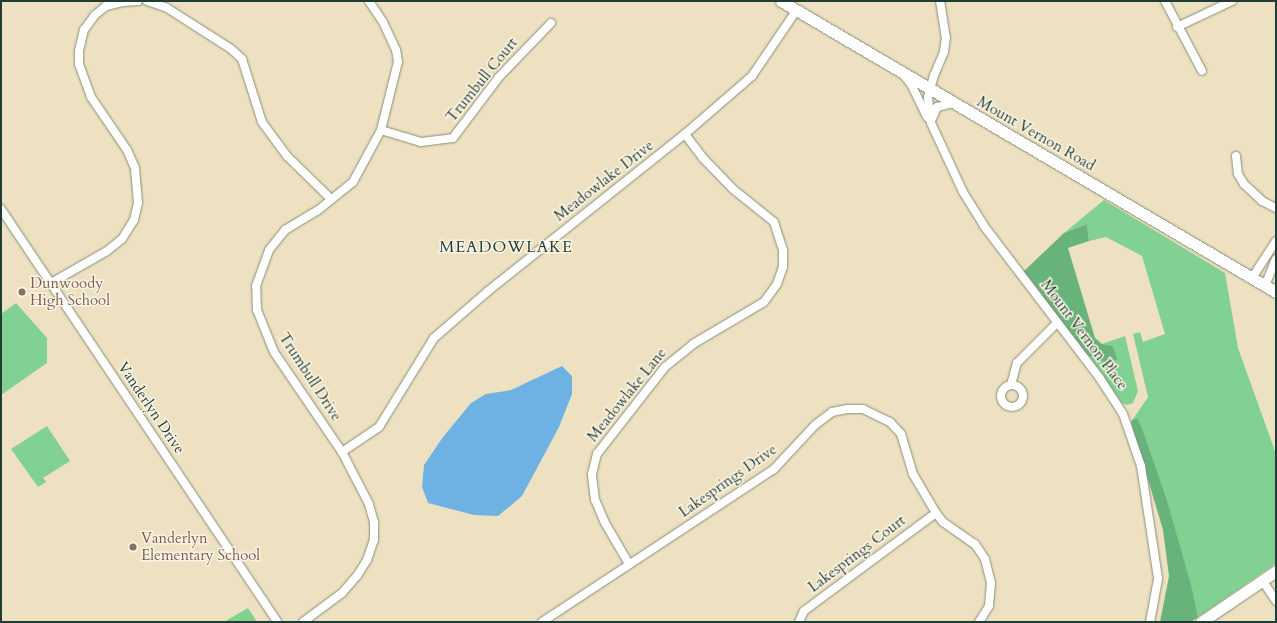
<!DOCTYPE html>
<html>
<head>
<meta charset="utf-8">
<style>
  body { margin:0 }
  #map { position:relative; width:1277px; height:623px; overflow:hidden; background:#eee1c1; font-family:Cardo,serif }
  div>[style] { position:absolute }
  .green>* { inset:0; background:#81d192 }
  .forest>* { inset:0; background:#68b37c }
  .water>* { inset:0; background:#6eb2e4 }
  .roads { filter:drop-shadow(0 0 1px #868f7a) drop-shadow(0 0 1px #868f7a) }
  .street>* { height:8px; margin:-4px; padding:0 4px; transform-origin:4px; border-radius:4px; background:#fff }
  .street>.ring { margin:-4px; padding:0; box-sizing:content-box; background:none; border:8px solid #fff; border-radius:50% }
  .secondary>* { height:11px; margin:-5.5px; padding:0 5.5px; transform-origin:5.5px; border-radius:5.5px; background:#fff }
  .dots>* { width:11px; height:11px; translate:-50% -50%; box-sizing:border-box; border:2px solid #fcf5e5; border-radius:50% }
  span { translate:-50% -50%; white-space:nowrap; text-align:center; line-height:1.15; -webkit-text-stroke:3px #fcf5e5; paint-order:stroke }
  .street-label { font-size:15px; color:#1f3d34 }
  .education-label { font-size:15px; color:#785e54 }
  .left { translate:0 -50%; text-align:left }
  .neighbourhood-label { font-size:16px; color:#1f3d34; letter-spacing:1px }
  .frame { position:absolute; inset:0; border:2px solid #1f3d34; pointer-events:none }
</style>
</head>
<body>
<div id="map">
  <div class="green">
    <div style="clip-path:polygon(1104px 200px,1225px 273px,1238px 348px,1276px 454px,1276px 563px,1198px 617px,1167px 500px,1145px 436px,1138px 420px,1133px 419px,1148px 397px,1133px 334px,1140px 332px,1143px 342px,1165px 334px,1142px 256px,1106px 237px,1089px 241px,1087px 224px,1064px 233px)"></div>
    <div style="clip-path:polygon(16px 303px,47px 338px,47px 363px,1px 395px,1px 314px)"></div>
    <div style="clip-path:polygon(1125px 336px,1138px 391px,1133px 403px,1126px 405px,1121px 402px,1087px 355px,1110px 364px,1102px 344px)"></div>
    <div style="clip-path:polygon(47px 426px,70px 461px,43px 478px,46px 482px,38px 487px,11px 449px)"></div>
    <div style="clip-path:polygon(248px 608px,257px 622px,224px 622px)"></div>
  </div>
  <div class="forest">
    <div style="clip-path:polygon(1087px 224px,1089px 241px,1068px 248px,1095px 338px,1102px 344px,1112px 346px,1115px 352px,1117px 359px,1110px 364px,1087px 355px,1023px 272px,1064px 233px)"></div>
    <div style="clip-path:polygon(1133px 419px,1138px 419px,1145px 436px,1167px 500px,1192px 589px,1198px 617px,1191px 622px,1160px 622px,1169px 576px,1163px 530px,1131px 422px)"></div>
  </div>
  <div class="water">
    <div style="clip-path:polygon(562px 366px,572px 376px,572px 394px,559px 427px,522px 496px,498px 516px,474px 515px,428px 503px,422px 487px,424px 465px,443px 437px,471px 403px,486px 394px,511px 390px)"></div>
  </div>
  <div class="roads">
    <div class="street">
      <div style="left:147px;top:1px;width:21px;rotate:19deg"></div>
      <div style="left:167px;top:8px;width:76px;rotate:32.6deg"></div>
      <div style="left:231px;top:49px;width:15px;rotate:42deg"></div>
      <div style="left:242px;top:59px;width:66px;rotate:72.4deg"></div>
      <div style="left:262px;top:122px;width:42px;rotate:53.7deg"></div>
      <div style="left:287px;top:156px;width:62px;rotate:44.3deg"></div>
      <div style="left:940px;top:1px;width:36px;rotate:81deg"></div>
      <div style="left:946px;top:37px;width:15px;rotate:98deg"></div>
      <div style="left:944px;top:52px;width:25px;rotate:113deg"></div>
      <div style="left:934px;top:75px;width:24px;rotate:105deg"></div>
      <div style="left:928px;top:98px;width:25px;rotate:83deg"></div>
      <div style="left:931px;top:123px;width:76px;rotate:65.1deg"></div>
      <div style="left:963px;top:192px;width:40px;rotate:58deg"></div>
      <div style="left:984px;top:226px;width:190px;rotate:52.7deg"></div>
      <div style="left:1099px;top:377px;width:44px;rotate:57deg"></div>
      <div style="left:1123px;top:414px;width:55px;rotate:70.9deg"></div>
      <div style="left:1141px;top:466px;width:114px;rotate:81.4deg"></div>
      <div style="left:1158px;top:579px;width:44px;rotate:100.5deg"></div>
      <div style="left:1165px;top:1px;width:79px;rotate:62.1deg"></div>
      <div style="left:1177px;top:27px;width:61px;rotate:-25.3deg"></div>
      <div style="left:905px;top:77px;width:9px;rotate:49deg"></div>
      <div style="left:911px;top:84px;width:37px;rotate:64deg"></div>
      <div style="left:932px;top:119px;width:13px;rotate:-67deg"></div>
      <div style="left:937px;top:107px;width:16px;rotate:-14deg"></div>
      <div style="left:381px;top:130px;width:42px;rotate:16.7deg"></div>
      <div style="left:421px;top:142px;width:32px;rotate:-7deg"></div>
      <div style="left:453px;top:138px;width:76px;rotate:-53deg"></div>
      <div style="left:499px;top:77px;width:75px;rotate:-46.1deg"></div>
      <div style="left:1236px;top:156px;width:18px;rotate:84deg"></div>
      <div style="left:1238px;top:174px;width:12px;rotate:59deg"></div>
      <div style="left:1244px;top:184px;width:25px;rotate:43deg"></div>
      <div style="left:1262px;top:201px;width:16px;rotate:27deg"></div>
      <div style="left:1px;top:209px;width:497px;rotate:56.2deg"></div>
      <div style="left:1252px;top:278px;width:44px;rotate:-57deg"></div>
      <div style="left:51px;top:283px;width:64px;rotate:-29.7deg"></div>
      <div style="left:107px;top:251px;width:19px;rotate:-39deg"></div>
      <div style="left:122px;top:239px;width:22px;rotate:-58deg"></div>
      <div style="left:134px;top:220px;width:17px;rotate:-77deg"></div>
      <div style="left:138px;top:203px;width:35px;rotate:-95deg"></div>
      <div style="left:135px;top:168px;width:20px;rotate:-114deg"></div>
      <div style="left:127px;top:150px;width:64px;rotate:-124.2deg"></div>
      <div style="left:91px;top:97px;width:35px;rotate:-110deg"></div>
      <div style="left:79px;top:64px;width:13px;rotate:-90deg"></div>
      <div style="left:79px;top:51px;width:22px;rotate:-77deg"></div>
      <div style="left:84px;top:30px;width:19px;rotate:-54deg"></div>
      <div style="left:95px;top:15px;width:14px;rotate:-39deg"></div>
      <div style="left:106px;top:6px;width:17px;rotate:-13deg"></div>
      <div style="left:123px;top:2px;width:15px;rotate:-4deg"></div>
      <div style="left:1265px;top:286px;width:29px;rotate:-68deg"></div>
      <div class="ring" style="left:1001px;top:385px;width:14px;height:14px"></div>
      <div style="left:1011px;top:385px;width:23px;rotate:-75deg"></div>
      <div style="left:1017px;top:363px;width:57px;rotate:-45deg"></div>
      <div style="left:342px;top:452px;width:45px;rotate:-34deg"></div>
      <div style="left:379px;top:427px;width:105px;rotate:-58.3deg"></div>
      <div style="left:434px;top:338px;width:70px;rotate:-41deg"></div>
      <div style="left:487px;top:292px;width:253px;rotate:-38.6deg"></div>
      <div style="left:685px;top:134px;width:89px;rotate:-40.9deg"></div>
      <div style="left:752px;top:76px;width:78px;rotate:-55.9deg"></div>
      <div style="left:629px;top:564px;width:48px;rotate:-120.3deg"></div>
      <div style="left:605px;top:523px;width:25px;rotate:-113deg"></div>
      <div style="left:595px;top:500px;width:26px;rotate:-97deg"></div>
      <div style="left:592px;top:474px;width:21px;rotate:-76deg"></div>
      <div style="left:597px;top:454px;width:110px;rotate:-52deg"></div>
      <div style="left:665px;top:367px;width:36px;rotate:-39deg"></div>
      <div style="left:693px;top:344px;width:82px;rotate:-30.6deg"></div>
      <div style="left:764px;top:302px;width:22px;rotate:-54deg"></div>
      <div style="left:777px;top:284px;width:18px;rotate:-71deg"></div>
      <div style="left:783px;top:267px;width:17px;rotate:-90deg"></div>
      <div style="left:783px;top:250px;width:29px;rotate:-108deg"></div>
      <div style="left:774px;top:222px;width:53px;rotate:-141.2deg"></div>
      <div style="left:733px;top:189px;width:43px;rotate:-134.1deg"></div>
      <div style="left:703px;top:158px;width:30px;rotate:-127deg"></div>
      <div style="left:1262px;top:580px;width:25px;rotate:56deg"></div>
      <div style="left:303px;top:622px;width:49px;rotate:-36.6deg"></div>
      <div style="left:342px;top:593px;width:23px;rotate:-49deg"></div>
      <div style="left:357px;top:576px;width:19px;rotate:-58deg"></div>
      <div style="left:367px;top:560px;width:21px;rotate:-71deg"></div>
      <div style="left:374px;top:540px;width:18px;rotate:-90deg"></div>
      <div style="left:374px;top:522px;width:19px;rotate:-106deg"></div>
      <div style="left:369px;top:504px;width:59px;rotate:-117.4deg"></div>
      <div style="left:342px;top:452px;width:121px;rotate:-124.2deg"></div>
      <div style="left:274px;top:352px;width:45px;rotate:-112deg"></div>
      <div style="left:257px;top:310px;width:24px;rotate:-92deg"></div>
      <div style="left:256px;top:286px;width:38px;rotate:-70deg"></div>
      <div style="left:269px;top:250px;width:26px;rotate:-51deg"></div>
      <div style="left:285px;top:230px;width:37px;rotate:-31deg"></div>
      <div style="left:317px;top:211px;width:46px;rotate:-38.9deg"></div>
      <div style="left:353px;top:182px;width:59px;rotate:-61.7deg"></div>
      <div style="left:381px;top:130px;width:70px;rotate:-76deg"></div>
      <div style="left:398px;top:62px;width:12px;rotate:-99deg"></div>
      <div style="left:396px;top:50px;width:31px;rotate:-115deg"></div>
      <div style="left:383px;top:22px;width:25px;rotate:-124deg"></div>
      <div style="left:542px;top:622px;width:278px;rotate:-33.4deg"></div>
      <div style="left:774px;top:469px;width:60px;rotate:-47deg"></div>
      <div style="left:815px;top:425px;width:21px;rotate:-37deg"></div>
      <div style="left:832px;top:412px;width:15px;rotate:-11deg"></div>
      <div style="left:847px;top:409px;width:16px"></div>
      <div style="left:863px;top:409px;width:30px;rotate:26deg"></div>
      <div style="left:890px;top:422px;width:16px;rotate:47deg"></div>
      <div style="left:901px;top:434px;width:42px;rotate:73.3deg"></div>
      <div style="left:913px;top:474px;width:45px;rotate:59.5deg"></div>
      <div style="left:936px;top:513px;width:11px;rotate:52deg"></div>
      <div style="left:943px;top:522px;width:39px;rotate:35deg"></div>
      <div style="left:975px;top:544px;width:18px;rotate:56deg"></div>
      <div style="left:985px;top:559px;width:25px;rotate:76deg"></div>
      <div style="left:991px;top:583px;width:23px;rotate:95deg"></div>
      <div style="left:989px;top:606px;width:19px;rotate:122deg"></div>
      <div style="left:799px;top:622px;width:12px;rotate:-66deg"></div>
      <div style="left:804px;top:611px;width:164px;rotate:-36.6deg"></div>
    </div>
    <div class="secondary">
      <div style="left:781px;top:1px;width:574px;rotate:30.45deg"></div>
      <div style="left:1201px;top:622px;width:91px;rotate:-34.2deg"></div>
    </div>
  </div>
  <div class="dots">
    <div style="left:22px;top:292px;background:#8d6e63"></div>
    <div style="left:133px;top:547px;background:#8d6e63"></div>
  </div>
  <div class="street-label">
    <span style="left:482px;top:80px;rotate:-51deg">Trumbull Court</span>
    <span style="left:1036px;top:134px;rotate:30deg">Mount Vernon Road</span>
    <span style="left:604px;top:181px;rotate:-38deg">Meadowlake Drive</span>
    <span style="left:1084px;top:335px;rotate:53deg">Mount Vernon Place</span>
    <span style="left:310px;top:377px;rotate:57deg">Trumbull Drive</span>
    <span style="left:627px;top:395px;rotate:-51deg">Meadowlake Lane</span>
    <span style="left:151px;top:408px;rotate:56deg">Vanderlyn Drive</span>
    <span style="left:728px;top:481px;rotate:-35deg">Lakesprings Drive</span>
    <span style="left:857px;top:554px;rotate:-37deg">Lakesprings Court</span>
  </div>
  <div class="education-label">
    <span class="left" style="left:30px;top:292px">Dunwoody<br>High School</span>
    <span class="left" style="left:141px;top:547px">Vanderlyn<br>Elementary School</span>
  </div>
  <div class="neighbourhood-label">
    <span style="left:506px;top:247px">MEADOWLAKE</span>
  </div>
  <div class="frame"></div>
</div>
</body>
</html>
